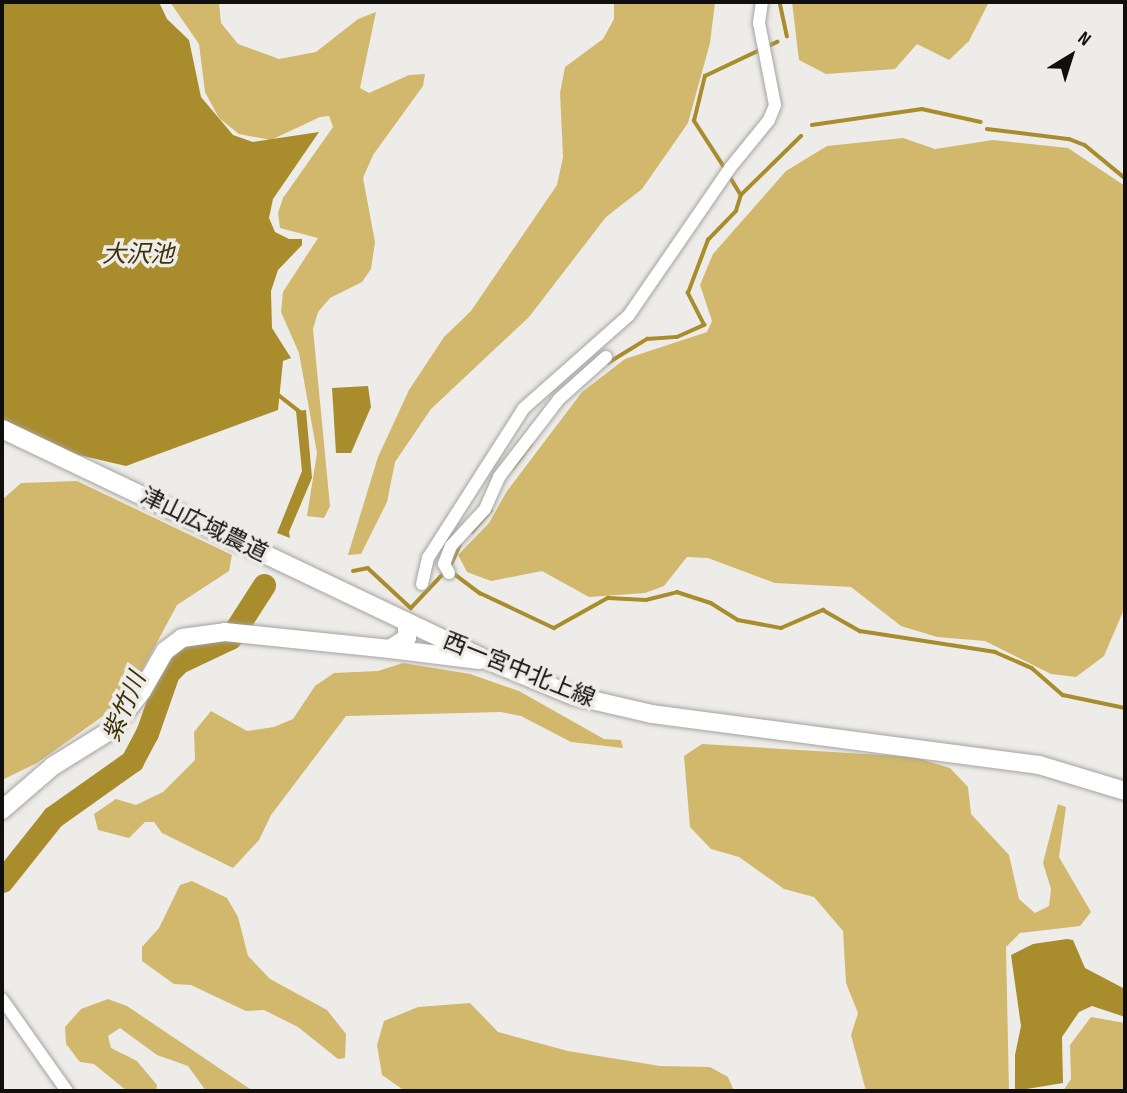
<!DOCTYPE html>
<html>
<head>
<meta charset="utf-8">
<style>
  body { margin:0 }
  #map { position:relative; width:1127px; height:1093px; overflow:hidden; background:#eeece8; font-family:"Sofia Sans Condensed","Noto Sans JP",sans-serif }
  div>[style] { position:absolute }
  .green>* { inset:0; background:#d1b86c }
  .water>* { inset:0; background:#a98c2c }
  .stream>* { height:3.5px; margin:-1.75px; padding:0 1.75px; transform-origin:1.75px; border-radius:1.75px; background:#a98c2c }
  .river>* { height:23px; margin:-11.5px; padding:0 11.5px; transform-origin:11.5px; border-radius:11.5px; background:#a98c2c }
  .roads { filter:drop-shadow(0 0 2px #a4a39f) drop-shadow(0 0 2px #a4a39f) }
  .street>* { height:12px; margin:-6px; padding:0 6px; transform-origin:6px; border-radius:6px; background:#fff }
  .secondary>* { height:18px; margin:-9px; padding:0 9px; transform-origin:9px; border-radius:9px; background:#fff }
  span { translate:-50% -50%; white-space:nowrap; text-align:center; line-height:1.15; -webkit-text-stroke:7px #eeece8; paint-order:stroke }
  .street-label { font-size:23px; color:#100f0d }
  .water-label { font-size:24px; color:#3d3108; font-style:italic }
  .frame { position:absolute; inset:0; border:4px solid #100f0d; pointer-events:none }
  .north { position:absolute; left:1036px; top:21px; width:70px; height:70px; -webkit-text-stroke:5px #eeece8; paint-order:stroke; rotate:38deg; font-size:19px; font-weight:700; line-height:28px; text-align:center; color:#100f0d }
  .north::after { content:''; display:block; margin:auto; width:24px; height:32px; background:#100f0d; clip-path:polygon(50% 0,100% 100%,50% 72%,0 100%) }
</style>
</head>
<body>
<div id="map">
  <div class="green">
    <div style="clip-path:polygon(170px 2px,219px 2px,221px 23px,238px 44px,279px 59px,316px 52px,358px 19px,376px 12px,360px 88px,369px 93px,409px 75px,425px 74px,423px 86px,373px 155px,363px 178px,375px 242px,371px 269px,362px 282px,330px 298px,318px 312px,313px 329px,330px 506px,324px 518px,307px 516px,317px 453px,299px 353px,281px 312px,283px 292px,318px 238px,280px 228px,278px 213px,283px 198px,333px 127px,329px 116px,320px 117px,271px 140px,239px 134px,219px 118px,205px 92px,199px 44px)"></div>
    <div style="clip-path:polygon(614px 2px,715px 2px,710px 43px,688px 123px,642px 189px,606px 217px,529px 317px,431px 409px,395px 462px,387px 502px,361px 554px,348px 555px,378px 457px,409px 390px,444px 337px,471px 311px,557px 185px,563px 157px,560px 93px,565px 67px,603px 39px,614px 19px)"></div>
    <div style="clip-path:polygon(792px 2px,989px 2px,969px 41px,949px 60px,917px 44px,895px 69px,826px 74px,799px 60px)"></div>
    <div style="clip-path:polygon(903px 138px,935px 149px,993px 140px,1068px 148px,1125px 186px,1125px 607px,1104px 656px,1076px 677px,1051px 674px,985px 641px,937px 637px,901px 626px,851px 587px,775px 583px,708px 558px,687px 557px,664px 586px,645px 593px,589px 597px,542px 571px,491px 581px,467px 572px,458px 555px,489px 523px,507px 491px,582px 392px,625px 359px,707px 332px,712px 321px,700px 285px,713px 254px,786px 171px,827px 146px)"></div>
    <div style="clip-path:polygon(77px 481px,232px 555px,229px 571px,177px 605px,133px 687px,110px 711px,37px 763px,2px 780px,2px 500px,21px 483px)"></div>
    <div style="clip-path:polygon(403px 663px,470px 674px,519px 691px,604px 739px,621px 740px,623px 748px,571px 742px,521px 716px,501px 712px,346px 716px,271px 815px,259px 840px,233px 868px,162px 833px,154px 822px,145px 822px,129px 838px,98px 830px,94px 814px,116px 799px,136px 805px,163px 792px,195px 760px,194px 732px,211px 711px,247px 731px,274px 727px,293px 719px,315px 686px,334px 673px,378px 671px)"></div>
    <div style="clip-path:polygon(702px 744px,914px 757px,950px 768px,968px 787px,971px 814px,1009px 855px,1019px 899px,1035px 913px,1049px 906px,1051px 889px,1043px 863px,1058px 804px,1066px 807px,1059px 857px,1091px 912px,1080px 926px,1020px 933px,1006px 947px,1009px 1091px,866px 1091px,851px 1035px,858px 1013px,846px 983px,843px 931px,814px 897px,784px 889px,739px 857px,711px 849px,690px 827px,684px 756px)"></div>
    <div style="clip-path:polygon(192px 881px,227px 898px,238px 917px,248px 956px,270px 979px,327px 1010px,346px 1034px,345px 1058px,338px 1059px,298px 1027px,264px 1010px,246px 1011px,191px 985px,174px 984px,142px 961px,142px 947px,159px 928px,180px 885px)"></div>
    <div style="clip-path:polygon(108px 999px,127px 1006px,253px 1091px,206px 1091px,188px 1066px,157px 1055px,120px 1028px,108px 1036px,111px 1048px,137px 1061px,157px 1085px,156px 1091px,127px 1091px,94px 1064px,80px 1062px,66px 1044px,65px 1027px,81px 1009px)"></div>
    <div style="clip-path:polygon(470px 1003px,498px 1032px,568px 1051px,660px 1066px,710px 1067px,728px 1077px,734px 1091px,405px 1091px,382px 1075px,377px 1045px,384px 1021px,418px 1007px)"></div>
    <div style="clip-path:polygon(1091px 1017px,1125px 1023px,1125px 1091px,1063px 1091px,1071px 1079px,1070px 1045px)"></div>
  </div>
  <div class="water">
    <div style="clip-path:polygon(2px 2px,159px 2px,167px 19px,189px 40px,201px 97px,233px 135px,253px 142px,319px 132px,273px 199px,269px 218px,275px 232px,289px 239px,302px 239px,302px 245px,278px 270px,271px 291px,272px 328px,291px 358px,283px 361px,278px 410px,126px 466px,2px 437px)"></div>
    <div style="clip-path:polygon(368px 386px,371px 407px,351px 453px,336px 453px,332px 388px)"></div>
    <div style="clip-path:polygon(306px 410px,312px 478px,289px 532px,290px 538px,277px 533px,302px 471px,296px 411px)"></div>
    <div style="clip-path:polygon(1067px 939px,1073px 940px,1085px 968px,1125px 989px,1125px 1017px,1092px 1006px,1079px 1012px,1062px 1037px,1063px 1083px,1015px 1091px,1015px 1055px,1021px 1026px,1011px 955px,1033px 944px)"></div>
  </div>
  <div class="stream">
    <div style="left:780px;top:2px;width:35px;rotate:78deg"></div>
    <div style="left:812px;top:125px;width:111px;rotate:-8.3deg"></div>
    <div style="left:922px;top:109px;width:60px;rotate:12.4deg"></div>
    <div style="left:987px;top:129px;width:83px;rotate:7deg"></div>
    <div style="left:1069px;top:139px;width:17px;rotate:21deg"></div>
    <div style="left:1085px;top:145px;width:52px;rotate:39.5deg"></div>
    <div style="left:725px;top:169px;width:57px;rotate:-122.9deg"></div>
    <div style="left:694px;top:121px;width:46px;rotate:-76.3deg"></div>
    <div style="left:705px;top:76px;width:80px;rotate:-25.3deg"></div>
    <div style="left:729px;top:175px;width:23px;rotate:59deg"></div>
    <div style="left:608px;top:363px;width:46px;rotate:-31.6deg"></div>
    <div style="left:647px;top:339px;width:30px;rotate:-4deg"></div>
    <div style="left:677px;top:337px;width:30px;rotate:-24deg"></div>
    <div style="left:704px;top:325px;width:36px;rotate:-117deg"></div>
    <div style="left:688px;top:293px;width:57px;rotate:-69.3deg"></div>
    <div style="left:708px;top:240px;width:40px;rotate:-46deg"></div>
    <div style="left:736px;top:211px;width:17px;rotate:-73deg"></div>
    <div style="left:741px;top:195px;width:84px;rotate:-44.5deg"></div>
    <div style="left:276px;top:393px;width:31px;rotate:38deg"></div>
    <div style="left:513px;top:468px;width:30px;rotate:-53deg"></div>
    <div style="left:472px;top:532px;width:28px;rotate:-49deg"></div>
    <div style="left:450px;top:567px;width:24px;rotate:-66deg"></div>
    <div style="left:353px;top:571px;width:15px;rotate:-11deg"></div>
    <div style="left:368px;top:568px;width:59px;rotate:42.9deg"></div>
    <div style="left:411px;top:608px;width:50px;rotate:-46.6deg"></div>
    <div style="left:453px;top:573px;width:34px;rotate:37deg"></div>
    <div style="left:480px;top:593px;width:82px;rotate:25.3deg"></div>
    <div style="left:554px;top:628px;width:62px;rotate:-29.1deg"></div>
    <div style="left:608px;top:598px;width:38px;rotate:3deg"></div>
    <div style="left:646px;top:600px;width:32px;rotate:-14deg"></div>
    <div style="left:677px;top:592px;width:36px;rotate:18deg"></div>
    <div style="left:711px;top:603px;width:32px;rotate:32deg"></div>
    <div style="left:738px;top:620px;width:44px;rotate:10.5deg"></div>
    <div style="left:781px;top:628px;width:46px;rotate:-23.2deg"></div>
    <div style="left:823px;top:610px;width:43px;rotate:29.6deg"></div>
    <div style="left:860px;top:631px;width:137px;rotate:8.8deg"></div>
    <div style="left:995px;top:652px;width:40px;rotate:23.4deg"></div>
    <div style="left:1032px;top:668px;width:41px;rotate:41.1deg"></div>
    <div style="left:1063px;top:695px;width:63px;rotate:11.8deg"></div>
  </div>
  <div class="river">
    <div style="left:2px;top:881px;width:82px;rotate:-51.4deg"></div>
    <div style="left:53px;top:817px;width:97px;rotate:-35.3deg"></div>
    <div style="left:132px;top:761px;width:32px;rotate:-62deg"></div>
    <div style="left:147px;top:733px;width:64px;rotate:-70.7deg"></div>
    <div style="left:168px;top:673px;width:16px;rotate:-45deg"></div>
    <div style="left:179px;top:662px;width:56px;rotate:-25.2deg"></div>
    <div style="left:230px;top:638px;width:63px;rotate:-57.3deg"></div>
  </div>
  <div class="roads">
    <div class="street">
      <div style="left:449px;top:573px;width:10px;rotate:-119deg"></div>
      <div style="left:444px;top:564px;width:19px;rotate:-69deg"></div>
      <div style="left:451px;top:546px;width:50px;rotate:-47.4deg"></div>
      <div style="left:485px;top:509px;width:35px;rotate:-66deg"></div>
      <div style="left:499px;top:477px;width:98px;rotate:-52.4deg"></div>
      <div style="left:559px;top:399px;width:63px;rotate:-41.8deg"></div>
      <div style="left:422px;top:584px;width:27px;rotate:-77deg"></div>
      <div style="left:428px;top:558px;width:178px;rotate:-57.4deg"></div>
      <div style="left:524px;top:408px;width:140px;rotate:-41.5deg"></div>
      <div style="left:629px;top:315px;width:178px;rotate:-55.5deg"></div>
      <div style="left:730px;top:168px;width:62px;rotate:-50.9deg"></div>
      <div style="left:769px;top:120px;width:16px;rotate:-68deg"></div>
      <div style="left:775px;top:105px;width:84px;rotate:-101deg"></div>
      <div style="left:759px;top:23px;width:21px;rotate:-82deg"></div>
      <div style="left:2px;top:999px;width:113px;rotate:54.8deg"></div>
    </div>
    <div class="secondary">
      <div style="left:2px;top:429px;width:539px;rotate:25.47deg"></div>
      <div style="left:489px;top:661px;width:92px;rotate:22.4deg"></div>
      <div style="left:574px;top:696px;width:80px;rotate:13deg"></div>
      <div style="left:652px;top:714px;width:390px;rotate:7.5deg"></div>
      <div style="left:1039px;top:765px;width:90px;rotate:16.8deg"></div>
      <div style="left:390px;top:649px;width:90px;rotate:7deg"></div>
      <div style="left:2px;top:810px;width:67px;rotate:-40.8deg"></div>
      <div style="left:53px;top:766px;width:68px;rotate:-31.8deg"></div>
      <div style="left:111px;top:730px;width:50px;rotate:-51.5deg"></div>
      <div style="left:142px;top:691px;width:46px;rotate:-60.1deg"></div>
      <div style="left:165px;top:651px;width:21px;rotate:-37deg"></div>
      <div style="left:182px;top:638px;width:43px;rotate:-7.9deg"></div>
      <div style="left:225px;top:632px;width:166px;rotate:5.9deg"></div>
      <div style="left:390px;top:649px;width:20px;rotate:-33deg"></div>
      <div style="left:407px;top:638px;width:16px;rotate:-90deg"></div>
    </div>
  </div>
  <div class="street-label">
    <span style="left:204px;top:525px;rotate:26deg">津山広域農道</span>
    <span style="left:519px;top:670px;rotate:22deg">西一宮中北上線</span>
  </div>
  <div class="water-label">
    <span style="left:138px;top:255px">大沢池</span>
    <span style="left:125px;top:707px;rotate:-67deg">紫竹川</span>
  </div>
  <div class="frame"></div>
  <div class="north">N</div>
</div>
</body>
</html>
